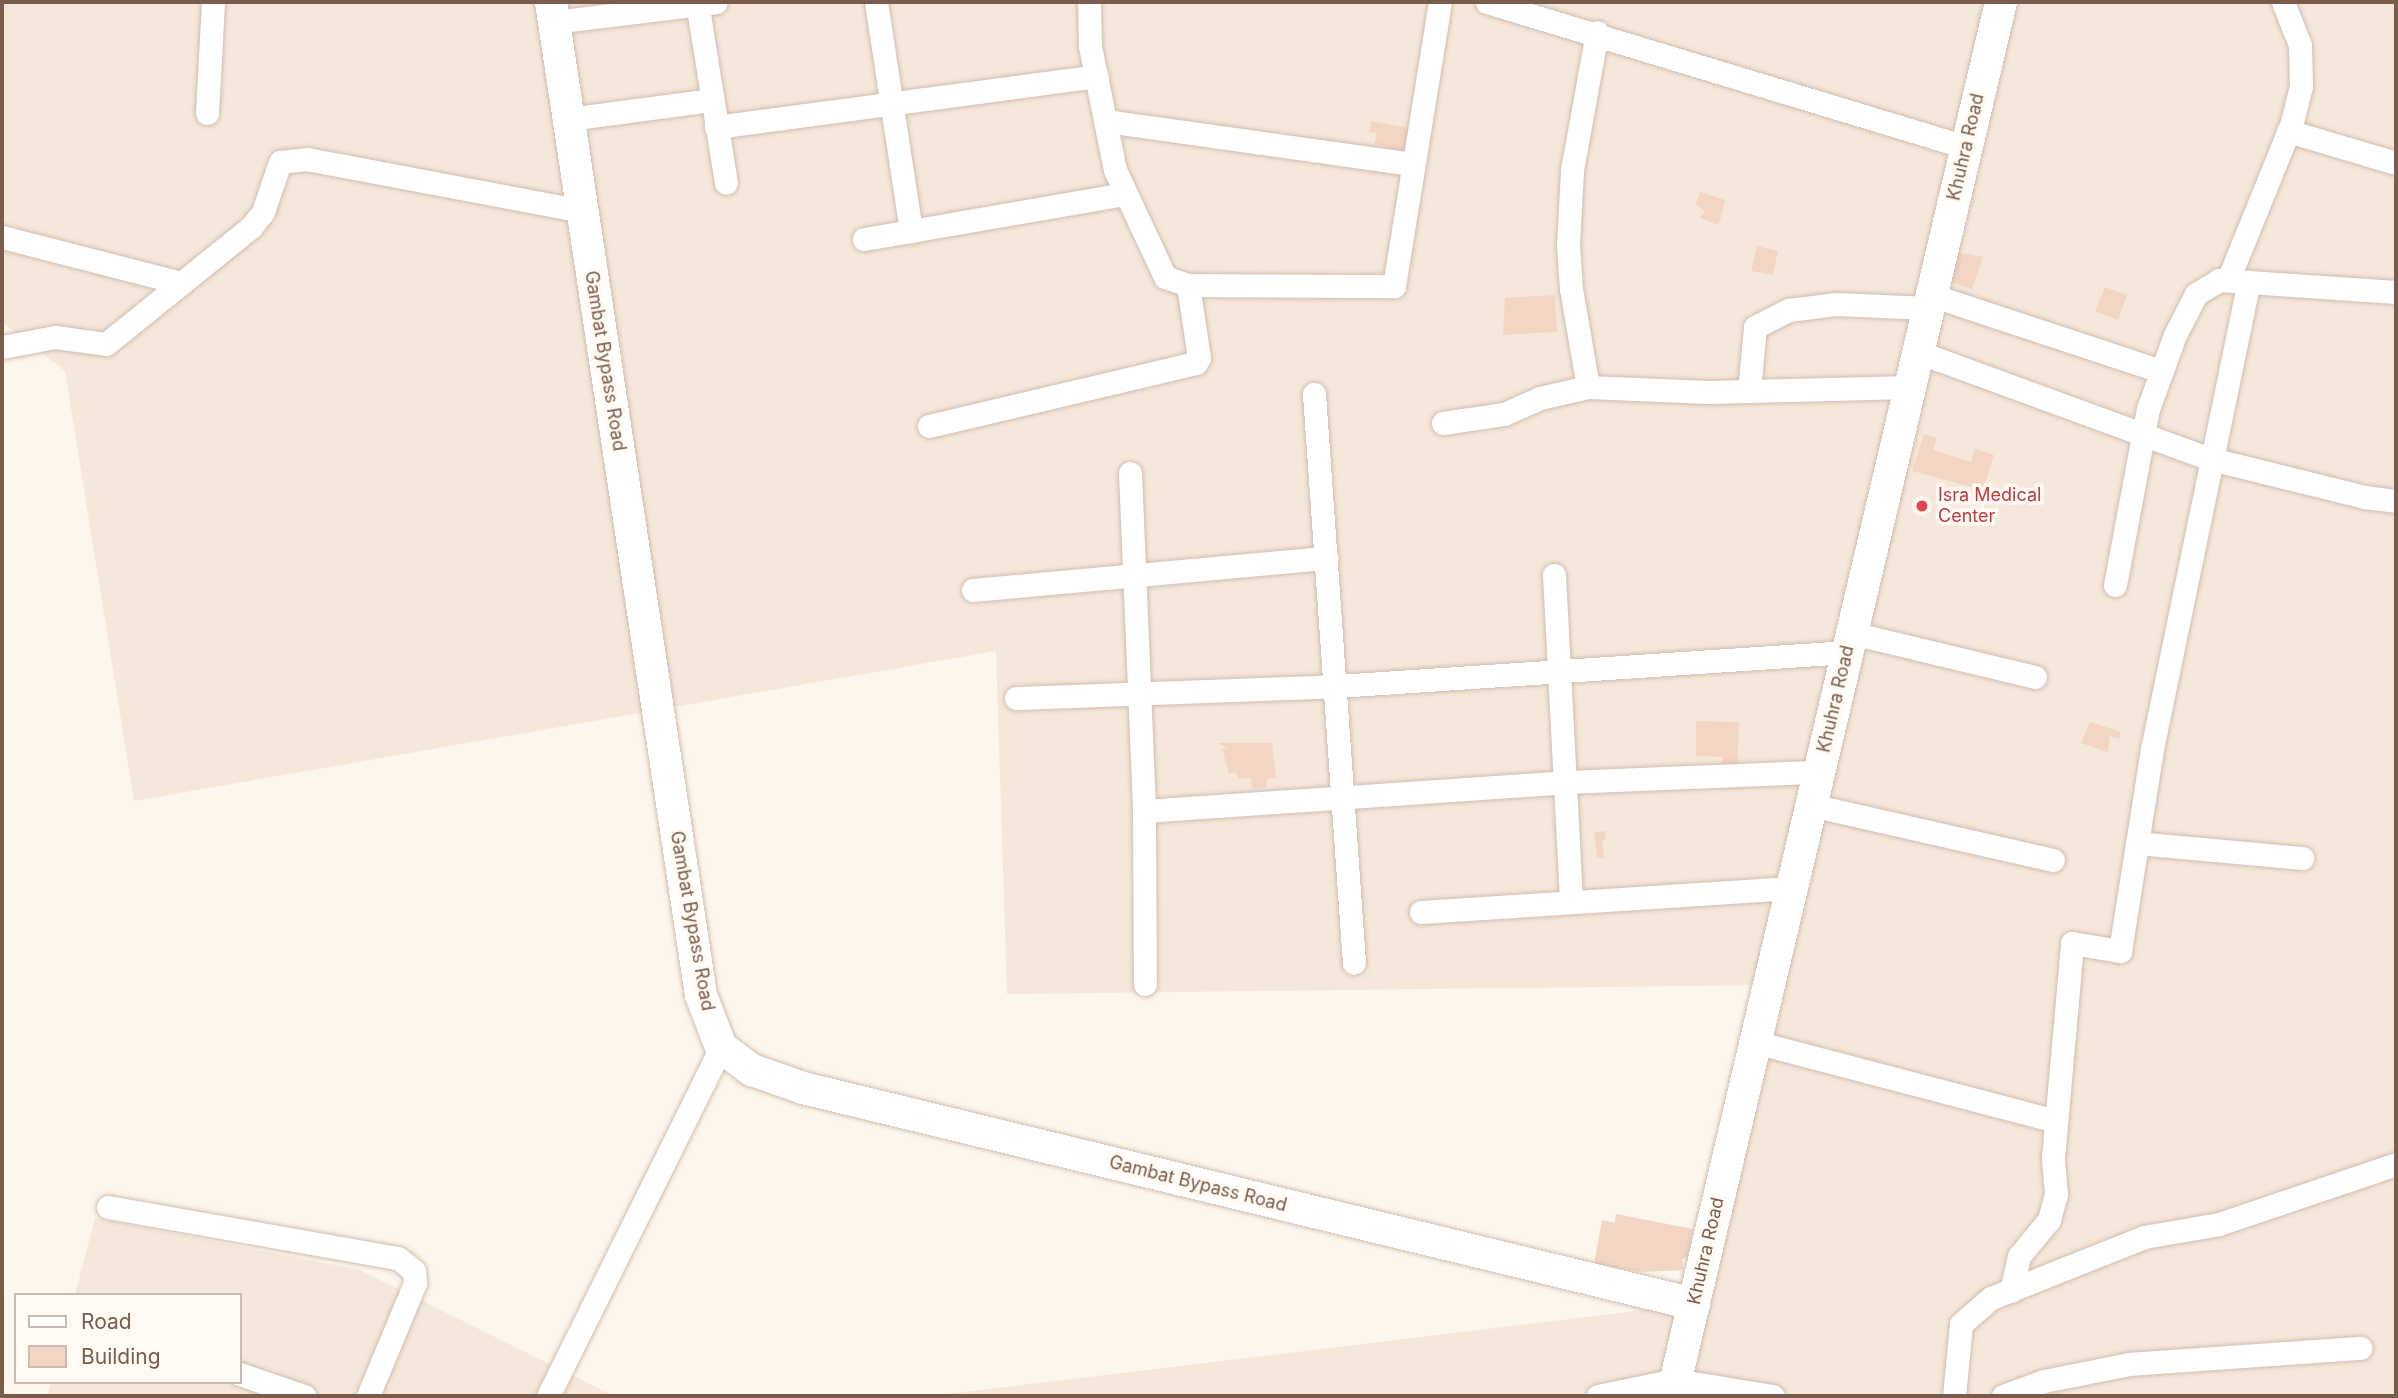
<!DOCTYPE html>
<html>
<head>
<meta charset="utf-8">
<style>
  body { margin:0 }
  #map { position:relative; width:2398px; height:1398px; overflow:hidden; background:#fdf6ec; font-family:Inter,sans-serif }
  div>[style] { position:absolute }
  .residential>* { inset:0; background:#f5e8da }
  .building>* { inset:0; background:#f3d5c3 }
  .roads { filter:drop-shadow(0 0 2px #d1beb0) drop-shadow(0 0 2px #d1beb0) }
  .street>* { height:23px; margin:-11.5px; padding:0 11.5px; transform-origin:11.5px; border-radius:11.5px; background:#fff }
  .secondary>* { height:32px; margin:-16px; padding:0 16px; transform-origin:16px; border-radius:16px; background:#fff }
  .dots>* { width:19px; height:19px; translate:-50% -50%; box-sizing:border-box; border:4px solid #fffaf3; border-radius:50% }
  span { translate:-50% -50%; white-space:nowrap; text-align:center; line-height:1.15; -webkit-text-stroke:7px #fffaf3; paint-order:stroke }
  .street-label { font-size:18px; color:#7a5c4d }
  .health-label { font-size:18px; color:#be3a42 }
  .left { translate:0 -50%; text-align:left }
  .frame { position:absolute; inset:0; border:4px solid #7a5c4d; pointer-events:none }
  .legend { position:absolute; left:14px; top:1293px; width:228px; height:91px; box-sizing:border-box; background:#fffaf3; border:2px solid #cabbb1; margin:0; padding:9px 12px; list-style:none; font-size:21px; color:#7a5c4d }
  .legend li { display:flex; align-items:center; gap:14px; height:35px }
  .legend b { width:35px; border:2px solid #cabbb1 }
</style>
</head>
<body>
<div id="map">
  <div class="residential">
    <div style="clip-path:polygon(2px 2px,2396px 2px,2396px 1396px,932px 1396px,1694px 1304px,1768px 985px,1007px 994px,996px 651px,134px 801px,65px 371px,2px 322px)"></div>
    <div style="clip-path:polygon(95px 1218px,360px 1270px,614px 1396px,47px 1396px,51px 1382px,240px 1382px,240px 1295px,75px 1295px)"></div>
  </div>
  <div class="building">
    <div style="clip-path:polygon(1371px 121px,1415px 129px,1411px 152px,1374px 145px,1377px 133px,1369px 132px)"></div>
    <div style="clip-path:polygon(1700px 192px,1725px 200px,1719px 225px,1700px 218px,1705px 211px,1696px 204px)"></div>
    <div style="clip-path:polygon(1757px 246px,1778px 251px,1773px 275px,1751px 271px)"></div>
    <div style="clip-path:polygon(1950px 251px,1983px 257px,1972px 289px,1951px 282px)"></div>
    <div style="clip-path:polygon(2105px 287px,2127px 295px,2118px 320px,2095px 311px)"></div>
    <div style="clip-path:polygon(1555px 295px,1557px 332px,1503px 335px,1505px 298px)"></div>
    <div style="clip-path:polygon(1924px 434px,1937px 438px,1933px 450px,1971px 462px,1975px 449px,1994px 455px,1983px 490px,1912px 471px)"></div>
    <div style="clip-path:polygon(1696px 721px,1739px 722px,1737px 772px,1722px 771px,1723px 757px,1696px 756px)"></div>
    <div style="clip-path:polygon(2090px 722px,2121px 732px,2119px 739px,2110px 736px,2108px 752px,2081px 743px)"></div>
    <div style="clip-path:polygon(1218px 743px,1272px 743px,1276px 778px,1267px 779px,1267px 787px,1252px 788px,1251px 778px,1238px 779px,1236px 772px,1229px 774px,1222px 748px,1229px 750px)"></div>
    <div style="clip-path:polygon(1605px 831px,1606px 840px,1602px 840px,1604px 859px,1597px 857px,1594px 832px)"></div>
    <div style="clip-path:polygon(1616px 1214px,1693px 1229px,1688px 1257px,1682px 1259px,1684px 1270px,1642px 1272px,1594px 1264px,1602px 1220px,1615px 1223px)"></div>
  </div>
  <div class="roads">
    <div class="street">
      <div style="left:697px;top:2px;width:183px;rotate:80.9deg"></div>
      <div style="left:876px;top:2px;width:232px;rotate:81.3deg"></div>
      <div style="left:1487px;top:2px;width:500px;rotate:16.84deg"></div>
      <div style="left:554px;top:22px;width:163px;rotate:-7deg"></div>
      <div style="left:207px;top:113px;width:111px;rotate:-86.9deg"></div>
      <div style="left:569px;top:119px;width:144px;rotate:-7.6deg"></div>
      <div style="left:1106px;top:121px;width:310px;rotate:8deg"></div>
      <div style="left:716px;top:127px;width:384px;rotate:-7.6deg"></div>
      <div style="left:2288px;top:131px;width:113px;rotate:16.5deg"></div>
      <div style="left:2px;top:237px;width:185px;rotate:14.4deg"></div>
      <div style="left:864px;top:239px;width:264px;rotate:-9.8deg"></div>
      <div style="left:2228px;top:280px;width:170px;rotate:-67.9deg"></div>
      <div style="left:2292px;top:122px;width:36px;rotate:-76deg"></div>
      <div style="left:2301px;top:87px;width:42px;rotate:-91.4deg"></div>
      <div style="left:2300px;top:45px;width:46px;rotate:-111.6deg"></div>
      <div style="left:1188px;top:285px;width:206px;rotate:0.3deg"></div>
      <div style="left:1394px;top:286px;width:288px;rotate:-80.8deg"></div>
      <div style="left:1931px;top:295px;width:242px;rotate:18.3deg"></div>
      <div style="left:2px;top:347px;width:54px;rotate:-10.7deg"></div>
      <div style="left:55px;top:337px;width:51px;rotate:7.8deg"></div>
      <div style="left:106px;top:344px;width:186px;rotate:-38.9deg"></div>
      <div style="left:251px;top:227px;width:19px;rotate:-51deg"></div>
      <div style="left:263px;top:212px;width:53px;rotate:-71.2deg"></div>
      <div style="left:280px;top:162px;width:27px;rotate:-6deg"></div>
      <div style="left:307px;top:159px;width:281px;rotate:10.7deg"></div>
      <div style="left:1918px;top:352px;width:312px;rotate:20.1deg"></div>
      <div style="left:2211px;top:459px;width:158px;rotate:13.9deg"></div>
      <div style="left:2364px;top:497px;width:32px;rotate:7deg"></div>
      <div style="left:1588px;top:387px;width:99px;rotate:-99.8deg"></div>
      <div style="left:1571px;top:289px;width:44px;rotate:-93.9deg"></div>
      <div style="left:1568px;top:245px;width:75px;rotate:-86.9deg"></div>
      <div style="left:1572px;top:170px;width:140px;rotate:-79.7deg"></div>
      <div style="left:1749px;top:391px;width:64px;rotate:-84.6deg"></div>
      <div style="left:1755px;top:327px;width:38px;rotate:-27deg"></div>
      <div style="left:1789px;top:310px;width:46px;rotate:-7.4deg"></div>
      <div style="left:1835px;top:304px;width:94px;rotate:2.4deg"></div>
      <div style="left:1314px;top:394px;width:570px;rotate:85.98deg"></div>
      <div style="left:1443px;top:423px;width:62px;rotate:-8.4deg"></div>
      <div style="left:1504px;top:414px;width:39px;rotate:-24deg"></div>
      <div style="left:1540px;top:398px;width:49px;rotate:-12.9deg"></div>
      <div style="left:1588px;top:387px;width:121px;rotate:2.4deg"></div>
      <div style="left:1709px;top:392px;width:201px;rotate:-1.4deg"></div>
      <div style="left:929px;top:426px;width:274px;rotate:-13.3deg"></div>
      <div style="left:1196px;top:363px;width:6px;rotate:-59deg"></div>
      <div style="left:1199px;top:358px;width:74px;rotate:-98.6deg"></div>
      <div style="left:1188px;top:285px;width:24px;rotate:-161deg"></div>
      <div style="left:1165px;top:277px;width:118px;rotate:-115deg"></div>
      <div style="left:1115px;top:170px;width:126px;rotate:-101.4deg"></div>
      <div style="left:1090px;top:46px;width:44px;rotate:-91.3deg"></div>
      <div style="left:1130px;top:473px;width:338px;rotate:87.6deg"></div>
      <div style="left:1144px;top:811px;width:173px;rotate:89.7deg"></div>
      <div style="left:1554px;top:575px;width:326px;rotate:87deg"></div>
      <div style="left:2115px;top:585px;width:179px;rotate:-79.4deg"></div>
      <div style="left:2148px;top:409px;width:79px;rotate:-70deg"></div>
      <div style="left:2175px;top:335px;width:46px;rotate:-62.9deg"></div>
      <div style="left:2196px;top:294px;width:27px;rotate:-31deg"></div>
      <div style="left:2219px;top:280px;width:177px;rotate:3.9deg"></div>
      <div style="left:973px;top:590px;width:355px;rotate:-5.2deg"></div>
      <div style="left:1852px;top:633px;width:188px;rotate:13.5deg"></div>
      <div style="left:1016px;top:698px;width:321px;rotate:-2.1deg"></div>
      <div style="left:1337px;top:686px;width:511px;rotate:-3.81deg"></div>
      <div style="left:1811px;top:805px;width:248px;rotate:12.8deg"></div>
      <div style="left:1144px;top:811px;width:422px;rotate:-3.9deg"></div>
      <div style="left:1565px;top:782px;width:254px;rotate:-2.3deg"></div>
      <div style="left:2137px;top:843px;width:166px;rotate:5.2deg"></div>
      <div style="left:1421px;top:912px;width:371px;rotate:-3.7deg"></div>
      <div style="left:1755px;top:1042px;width:311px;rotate:14.7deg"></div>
      <div style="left:108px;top:1207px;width:294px;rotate:10deg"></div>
      <div style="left:398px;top:1258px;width:21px;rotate:39deg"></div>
      <div style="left:414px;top:1271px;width:12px;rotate:85deg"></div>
      <div style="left:415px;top:1283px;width:122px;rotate:112.6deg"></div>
      <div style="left:2011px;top:1291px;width:36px;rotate:-77deg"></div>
      <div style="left:2019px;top:1256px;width:47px;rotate:-50.2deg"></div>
      <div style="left:2049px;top:1220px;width:27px;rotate:-75deg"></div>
      <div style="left:2056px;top:1194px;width:36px;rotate:-95deg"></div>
      <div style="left:2053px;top:1158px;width:216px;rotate:-84.9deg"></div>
      <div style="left:2072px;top:943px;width:49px;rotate:9.5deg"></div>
      <div style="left:2120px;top:951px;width:205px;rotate:-81deg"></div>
      <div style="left:2152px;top:749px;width:477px;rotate:-78.3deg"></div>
      <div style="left:240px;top:1374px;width:68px;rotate:19deg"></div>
      <div style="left:548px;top:1396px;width:390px;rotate:-63.6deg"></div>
      <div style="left:1598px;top:1396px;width:79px;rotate:-11.7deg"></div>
      <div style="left:1675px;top:1380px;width:99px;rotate:9.3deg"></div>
      <div style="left:1954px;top:1396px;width:72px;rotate:-84.4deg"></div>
      <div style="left:1961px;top:1324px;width:40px;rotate:-41deg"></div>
      <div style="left:1991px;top:1298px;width:165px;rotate:-21.7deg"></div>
      <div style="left:2144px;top:1237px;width:76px;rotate:-9.8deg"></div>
      <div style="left:2219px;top:1224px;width:187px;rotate:-18.7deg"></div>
      <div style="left:2003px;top:1396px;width:44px;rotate:-20.1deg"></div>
      <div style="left:2044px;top:1381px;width:87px;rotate:-11.3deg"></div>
      <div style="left:2129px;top:1364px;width:232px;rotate:-4deg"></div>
    </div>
    <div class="secondary">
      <div style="left:551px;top:2px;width:1004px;rotate:81.41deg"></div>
      <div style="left:701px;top:995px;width:56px;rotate:69deg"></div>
      <div style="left:721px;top:1047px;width:39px;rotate:37deg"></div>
      <div style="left:752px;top:1070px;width:54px;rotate:19.4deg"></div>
      <div style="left:803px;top:1088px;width:917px;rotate:13.63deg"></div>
      <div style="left:1672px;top:1396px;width:1432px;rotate:-76.72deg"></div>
    </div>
  </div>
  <div class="dots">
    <div style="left:1922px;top:506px;background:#e0444e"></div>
  </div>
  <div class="street-label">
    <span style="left:1966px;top:147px;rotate:-77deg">Khuhra Road</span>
    <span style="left:605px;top:361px;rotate:81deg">Gambat Bypass Road</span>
    <span style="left:1836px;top:699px;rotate:-77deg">Khuhra Road</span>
    <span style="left:692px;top:921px;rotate:80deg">Gambat Bypass Road</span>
    <span style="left:1198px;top:1184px;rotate:14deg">Gambat Bypass Road</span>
    <span style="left:1706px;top:1251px;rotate:-77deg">Khuhra Road</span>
  </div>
  <div class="health-label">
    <span class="left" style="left:1938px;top:506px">Isra Medical<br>Center</span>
  </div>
  <div class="frame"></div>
  <ul class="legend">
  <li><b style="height:9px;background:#fff"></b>Road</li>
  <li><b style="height:19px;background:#f3d5c3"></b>Building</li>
  </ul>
</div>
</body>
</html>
